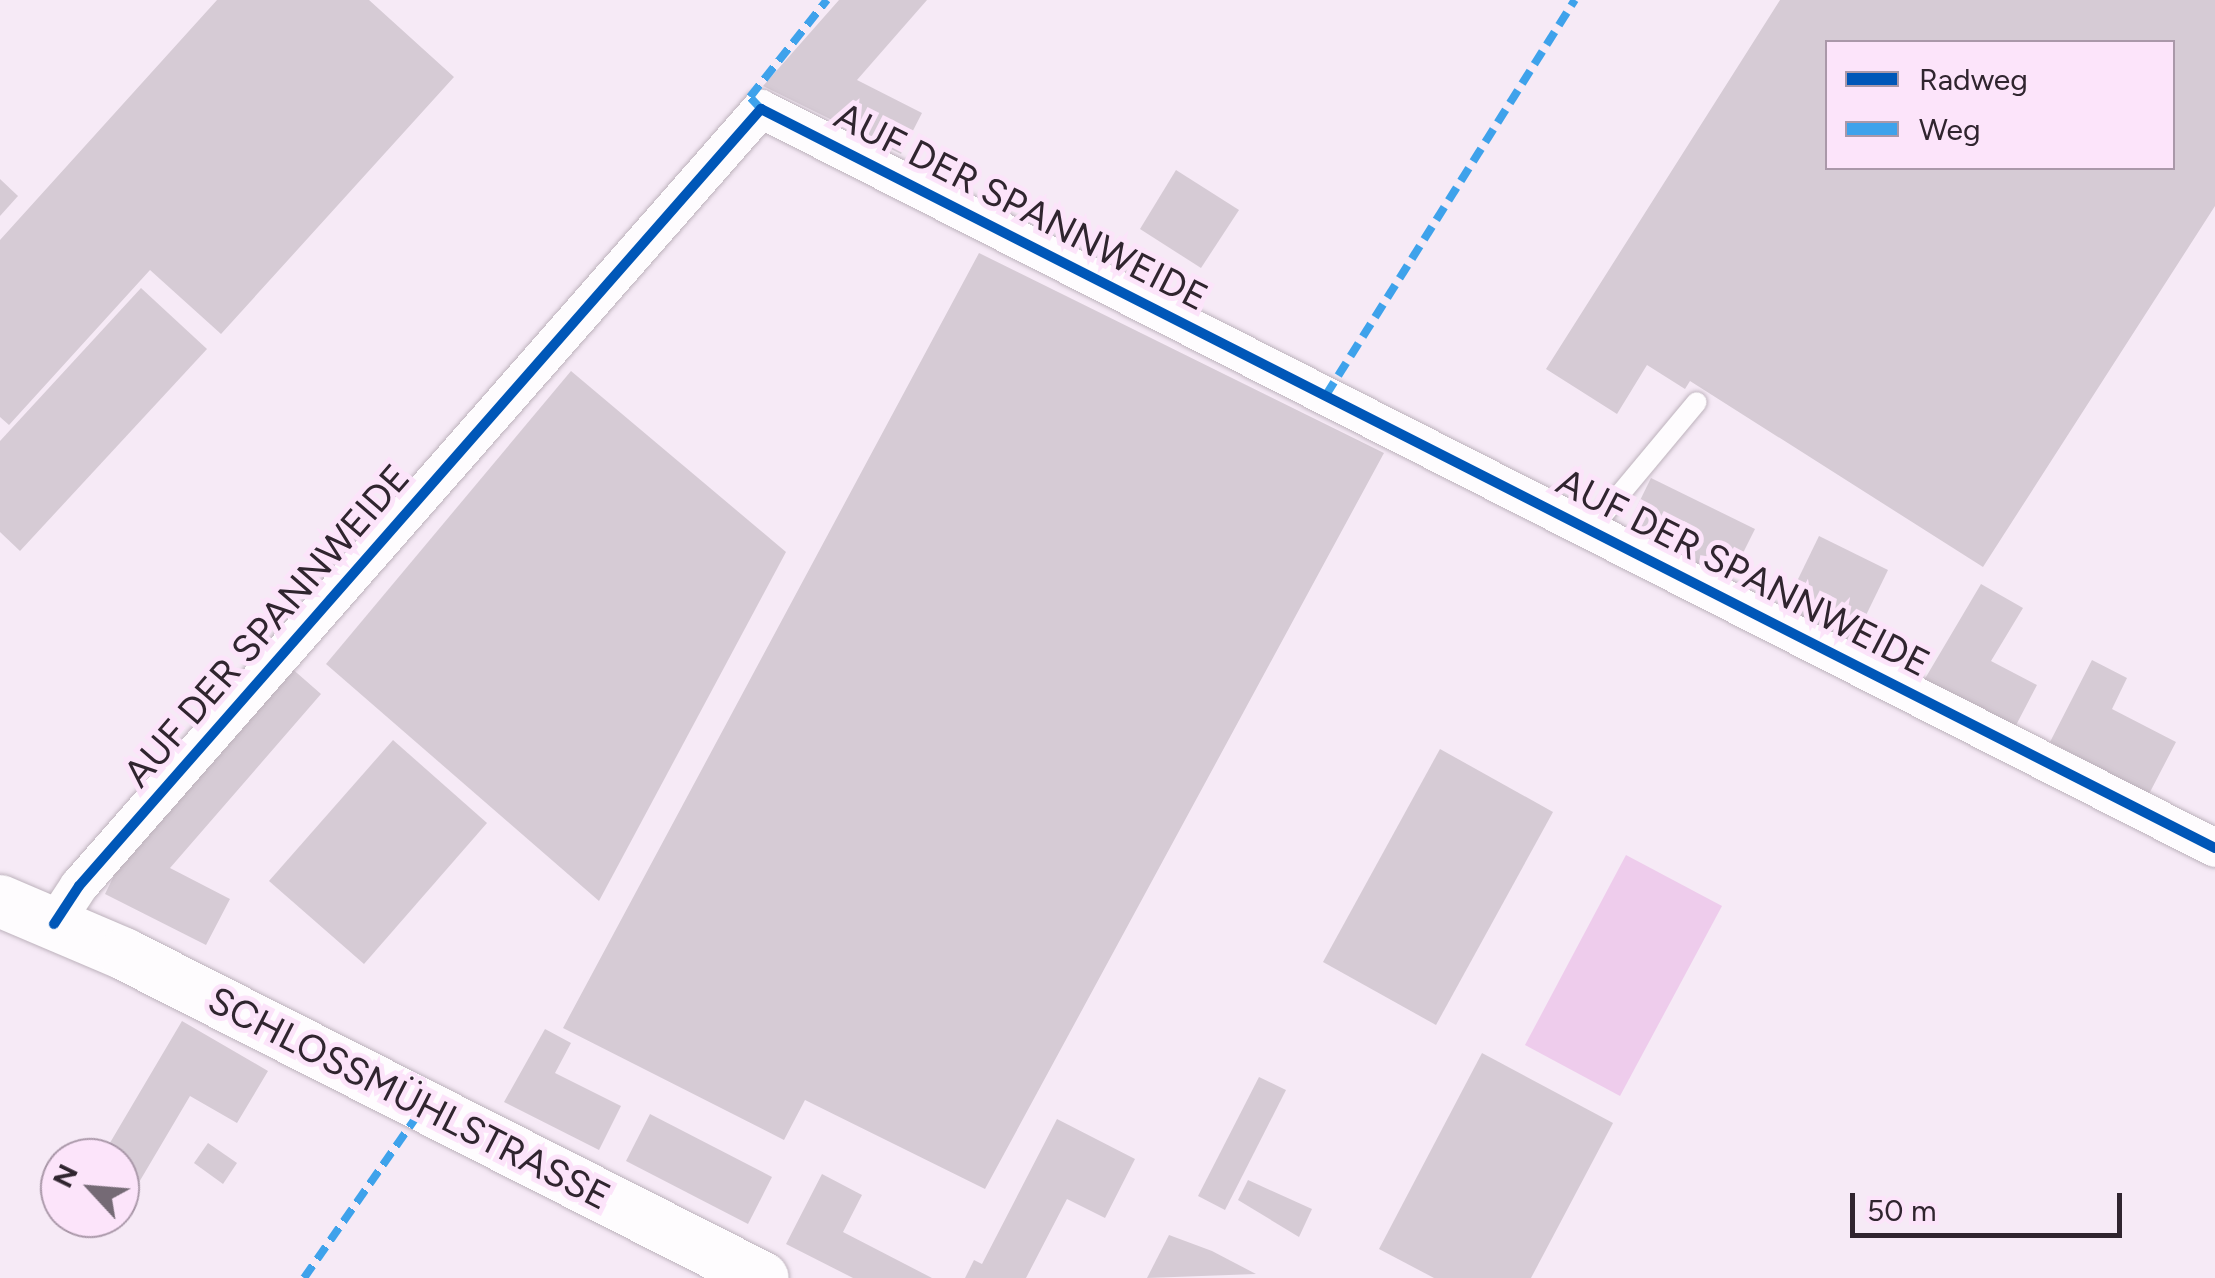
<!DOCTYPE html>
<html>
<head>
<meta charset="utf-8">
<style>
  body { margin:0 }
  #map { position:relative; width:2215px; height:1278px; overflow:hidden; background:#f6eaf6; font-family:Figtree,sans-serif }
  div>[style] { position:absolute }
  .green>* { inset:0; background:#eeccec }
  .building>* { inset:0; background:#d6cbd5 }
  .roads { filter:drop-shadow(0 0 2px #bdb2bc) drop-shadow(0 0 2px #bdb2bc) }
  .lane>* { height:20px; margin:-10px; padding:0 10px; transform-origin:10px; border-radius:10px; background:#fefcfe }
  .street>* { height:38px; margin:-19px; padding:0 19px; transform-origin:19px; border-radius:19px; background:#fefcfe }
  .secondary>* { height:52px; margin:-26px; padding:0 26px; transform-origin:26px; border-radius:26px; background:#fefcfe }
  .quiet>* { height:8px; margin-top:-4px; transform-origin:0; background:repeating-linear-gradient(90deg,#3ea2eb 0 15px,transparent 0 23px) }
  .cycleway>* { height:10px; margin:-5px; padding:0 5px; transform-origin:5px; border-radius:5px; background:#0057b8 }
  span { translate:-50% -50%; white-space:nowrap; text-align:center; line-height:1.15; -webkit-text-stroke:10px #fce4fa; paint-order:stroke }
  .street-label { font-size:38px; color:#30252f }
  .legend { position:absolute; left:1825px; top:40px; width:350px; height:130px; box-sizing:border-box; background:#fce4fa; border:2px solid #aa98a9; margin:0; padding:12px 18px; list-style:none; font-size:30px; color:#30252f }
  .legend li { display:flex; align-items:center; gap:20px; height:50px }
  .legend b { width:50px; border:2px solid #aa98a9 }
  .north { position:absolute; left:40px; top:1138px; width:100px; height:100px; box-sizing:border-box; background:#fce4fa; border:2px solid #aa98a9; border-radius:50%; rotate:296deg; font-size:28px; font-weight:700; line-height:40px; text-align:center; color:#30252f }
  .north::after { content:''; display:block; margin:auto; width:35px; height:45px; background:#756a75; clip-path:polygon(50% 0,100% 100%,50% 72%,0 100%) }
  .scale { position:absolute; left:1850px; top:1193px; width:272px; height:45px; box-sizing:border-box; border:5px solid #30252f; border-top:0; padding-left:12px; font-size:30px; line-height:35px; white-space:nowrap; color:#30252f; -webkit-text-stroke:8px #fce4fa; paint-order:stroke }
</style>
</head>
<body>
<div id="map">
  <div class="green">
    <div style="clip-path:polygon(1626px 855px,1722px 906px,1620px 1096px,1525px 1045px)"></div>
  </div>
  <div class="building">
    <div style="clip-path:polygon(217px 0,369px 0,454px 77px,221px 334px,150px 270px,9px 425px,0 417px,0 240px)"></div>
    <div style="clip-path:polygon(839px 0,927px 0,857px 80px,922px 113px,901px 154px,763px 86px)"></div>
    <div style="clip-path:polygon(evenodd,1780px 0,2215px 0,2215px 206px,1983px 567px,1690px 381px,1685px 389px,1647px 365px,1617px 414px,1546px 369px,1780px 0,1828px 42px,2172px 42px,2172px 168px,1828px 168px,1828px 42px)"></div>
    <div style="clip-path:polygon(1176px 170px,1239px 210px,1201px 268px,1140px 229px)"></div>
    <div style="clip-path:polygon(0 179px,18px 196px,0 216px)"></div>
    <div style="clip-path:polygon(979px 253px,1384px 453px,985px 1189px,805px 1100px,784px 1140px,563px 1028px)"></div>
    <div style="clip-path:polygon(141px 288px,207px 349px,20px 551px,0 532px,0 441px)"></div>
    <div style="clip-path:polygon(571px 371px,786px 552px,599px 901px,326px 664px)"></div>
    <div style="clip-path:polygon(1651px 478px,1755px 529px,1728px 583px,1624px 533px)"></div>
    <div style="clip-path:polygon(1819px 536px,1888px 570px,1852px 644px,1783px 610px)"></div>
    <div style="clip-path:polygon(1981px 584px,2023px 608px,1991px 661px,2037px 685px,2014px 729px,1923px 682px)"></div>
    <div style="clip-path:polygon(2092px 660px,2127px 678px,2112px 709px,2176px 742px,2149px 794px,2050px 742px)"></div>
    <div style="clip-path:polygon(289px 666px,321px 694px,170px 868px,230px 899px,206px 945px,105px 894px,128px 847px)"></div>
    <div style="clip-path:polygon(393px 740px,487px 823px,364px 964px,269px 881px)"></div>
    <div style="clip-path:polygon(1440px 749px,1553px 812px,1436px 1025px,1323px 962px)"></div>
    <div style="clip-path:polygon(182px 1021px,268px 1071px,237px 1123px,190px 1096px,138px 1184px,120px 1173px,120px 1158px,101px 1158px)"></div>
    <div style="clip-path:polygon(545px 1029px,571px 1043px,555px 1073px,621px 1106px,599px 1150px,504px 1102px)"></div>
    <div style="clip-path:polygon(1482px 1053px,1613px 1123px,1531px 1278px,1434px 1278px,1379px 1249px)"></div>
    <div style="clip-path:polygon(1259px 1077px,1286px 1090px,1225px 1210px,1198px 1196px)"></div>
    <div style="clip-path:polygon(650px 1114px,772px 1177px,748px 1224px,626px 1161px)"></div>
    <div style="clip-path:polygon(1057px 1119px,1135px 1159px,1105px 1218px,1067px 1199px,1026px 1278px,965px 1278px,974px 1260px,982px 1264px)"></div>
    <div style="clip-path:polygon(208px 1143px,237px 1163px,223px 1184px,194px 1163px)"></div>
    <div style="clip-path:polygon(822px 1174px,862px 1195px,843px 1232px,932px 1278px,853px 1278px,786px 1244px)"></div>
    <div style="clip-path:polygon(1248px 1180px,1312px 1209px,1299px 1237px,1238px 1200px)"></div>
    <div style="clip-path:polygon(1169px 1235px,1212px 1251px,1256px 1274px,1147px 1278px)"></div>
  </div>
  <div class="roads">
    <div class="lane">
      <div style="left:1591px;top:529px;width:165px;rotate:-50.2deg"></div>
    </div>
    <div class="street">
      <div style="left:54px;top:924px;width:45px;rotate:-56.7deg"></div>
      <div style="left:79px;top:886px;width:1034px;rotate:-48.73deg"></div>
      <div style="left:761px;top:109px;width:1631px;rotate:26.94deg"></div>
    </div>
    <div class="secondary">
      <div style="left:0;top:901px;width:135px;rotate:23.1deg"></div>
      <div style="left:124px;top:954px;width:716px;rotate:26.89deg"></div>
    </div>
  </div>
  <div class="quiet">
    <div style="left:761px;top:109px;width:16px;rotate:-133deg"></div>
    <div style="left:750px;top:97px;width:124px;rotate:-51.6deg"></div>
    <div style="left:1326px;top:395px;width:467px;rotate:-57.8deg"></div>
    <div style="left:304px;top:1278px;width:210px;rotate:-55.1deg"></div>
  </div>
  <div class="cycleway">
    <div style="left:54px;top:924px;width:45px;rotate:-56.7deg"></div>
    <div style="left:79px;top:886px;width:1034px;rotate:-48.73deg"></div>
    <div style="left:761px;top:109px;width:1631px;rotate:26.94deg"></div>
  </div>
  <div class="street-label">
    <span style="left:1021px;top:207px;rotate:27deg">AUF DER SPANNWEIDE</span>
    <span style="left:1743px;top:573px;rotate:27deg">AUF DER SPANNWEIDE</span>
    <span style="left:267px;top:626px;rotate:-49deg">AUF DER SPANNWEIDE</span>
    <span style="left:409px;top:1099px;rotate:27deg">SCHLOSSMÜHLSTRASSE</span>
  </div>
  <ul class="legend">
  <li><b style="height:12px;background:#0057b8"></b>Radweg</li>
  <li><b style="height:12px;background:#3ea2eb"></b>Weg</li>
  </ul>
  <div class="north">N</div>
  <div class="scale">50 m</div>
</div>
</body>
</html>
